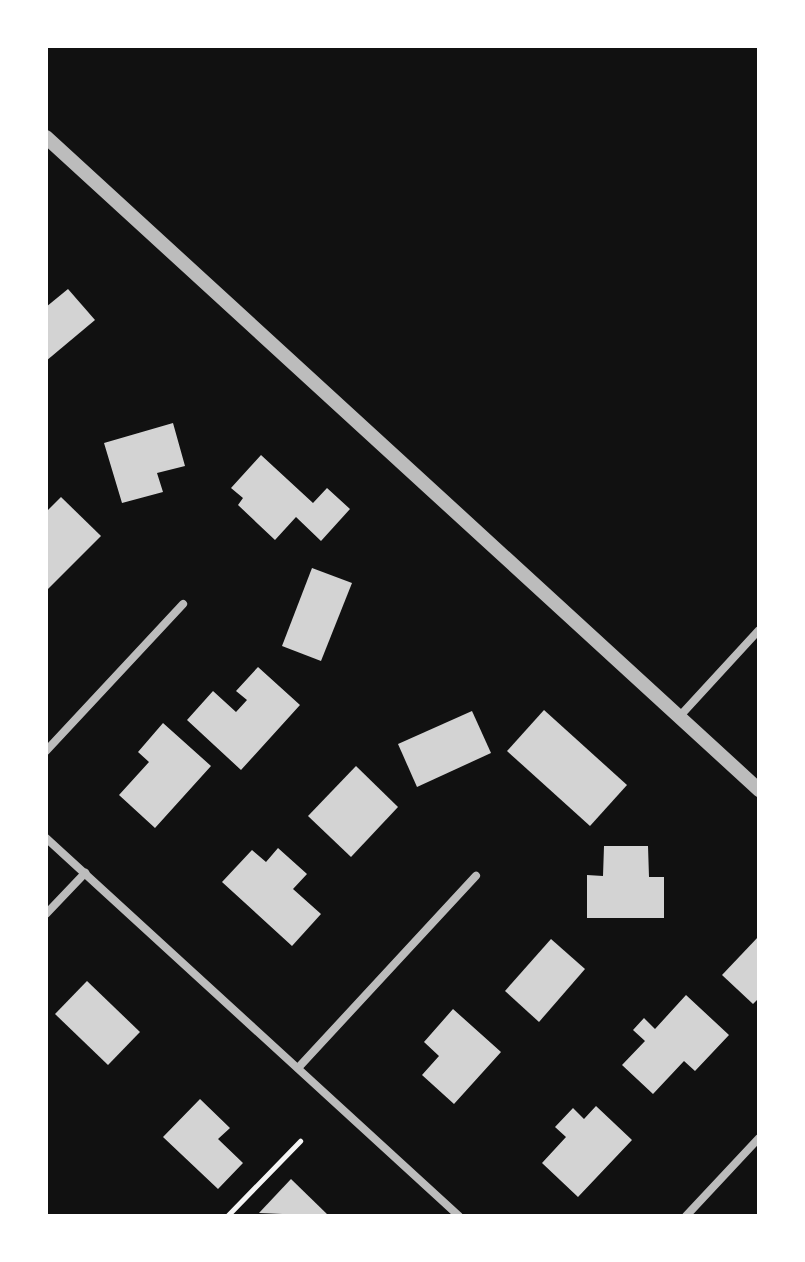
<!DOCTYPE html>
<html>
<head>
<meta charset="utf-8">
<style>
  body { margin:0 }
  #map { position:relative; width:805px; height:1262px; overflow:hidden; background:#111; font-family:"Times New Roman",serif }
  div>[style] { position:absolute }
  .building>* { inset:0; background:#d3d3d3 }
  .path>* { height:5px; margin:-2.5px; padding:0 2.5px; transform-origin:2.5px; border-radius:2.5px; background:#f5f5f5 }
  .minor>* { height:8px; margin:-4px; padding:0 4px; transform-origin:4px; border-radius:4px; background:#bcbcbc }
  .tertiary>* { height:14px; margin:-7px; padding:0 7px; transform-origin:7px; border-radius:7px; background:#bcbcbc }
  span { translate:-50% -50%; white-space:nowrap; text-align:center; line-height:1.15; -webkit-text-stroke:7px #fff; paint-order:stroke }
  .frame { position:absolute; inset:0; border:48px solid #fff; pointer-events:none }
</style>
</head>
<body>
<div id="map">
  <div class="building">
    <div style="clip-path:polygon(68px 289px,95px 320px,46px 361px,46px 307px)"></div>
    <div style="clip-path:polygon(173px 423px,185px 466px,157px 473px,163px 492px,122px 503px,104px 443px)"></div>
    <div style="clip-path:polygon(261px 455px,313px 503px,327px 488px,350px 509px,321px 541px,296px 517px,275px 540px,238px 505px,243px 498px,231px 488px)"></div>
    <div style="clip-path:polygon(61px 497px,101px 536px,46px 591px,46px 512px)"></div>
    <div style="clip-path:polygon(312px 568px,352px 583px,321px 661px,282px 646px)"></div>
    <div style="clip-path:polygon(258px 667px,300px 705px,241px 770px,187px 720px,213px 691px,236px 712px,247px 700px,236px 691px)"></div>
    <div style="clip-path:polygon(544px 710px,627px 785px,590px 826px,507px 751px)"></div>
    <div style="clip-path:polygon(472px 711px,491px 753px,417px 787px,398px 744px)"></div>
    <div style="clip-path:polygon(163px 723px,211px 766px,155px 828px,119px 795px,149px 762px,138px 752px)"></div>
    <div style="clip-path:polygon(356px 766px,398px 807px,351px 857px,308px 816px)"></div>
    <div style="clip-path:polygon(604px 846px,648px 846px,649px 877px,664px 877px,664px 918px,587px 918px,587px 875px,603px 876px)"></div>
    <div style="clip-path:polygon(278px 848px,307px 874px,293px 889px,321px 914px,292px 946px,222px 882px,252px 850px,266px 862px)"></div>
    <div style="clip-path:polygon(759px 936px,759px 998px,753px 1004px,722px 975px)"></div>
    <div style="clip-path:polygon(551px 939px,585px 969px,539px 1022px,505px 991px)"></div>
    <div style="clip-path:polygon(87px 981px,140px 1032px,108px 1065px,55px 1014px)"></div>
    <div style="clip-path:polygon(686px 995px,729px 1035px,695px 1071px,684px 1061px,653px 1094px,622px 1065px,645px 1041px,633px 1030px,644px 1018px,655px 1029px)"></div>
    <div style="clip-path:polygon(453px 1009px,501px 1052px,454px 1104px,422px 1075px,439px 1056px,424px 1042px)"></div>
    <div style="clip-path:polygon(200px 1099px,230px 1128px,218px 1139px,243px 1163px,218px 1189px,163px 1137px)"></div>
    <div style="clip-path:polygon(596px 1106px,632px 1140px,578px 1197px,542px 1163px,566px 1137px,555px 1127px,573px 1108px,584px 1119px)"></div>
    <div style="clip-path:polygon(291px 1179px,329px 1216px,259px 1213px)"></div>
  </div>
  <div class="path">
    <div style="left:227px;top:1216px;width:105px;rotate:-45.8deg"></div>
  </div>
  <div class="minor">
    <div style="left:679px;top:717px;width:118px;rotate:-47.4deg"></div>
    <div style="left:46px;top:751px;width:201px;rotate:-47deg"></div>
    <div style="left:46px;top:838px;width:560px;rotate:42.47deg"></div>
    <div style="left:46px;top:914px;width:57px;rotate:-46.4deg"></div>
    <div style="left:298px;top:1068px;width:262px;rotate:-47.2deg"></div>
    <div style="left:686px;top:1216px;width:107px;rotate:-46.9deg"></div>
  </div>
  <div class="tertiary">
    <div style="left:46px;top:137px;width:967px;rotate:42.48deg"></div>
  </div>
  <div class="frame"></div>
</div>
</body>
</html>
